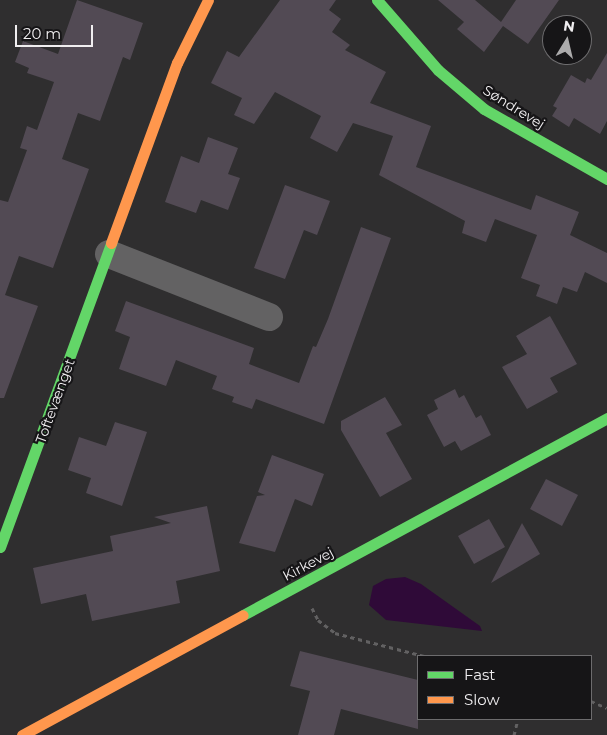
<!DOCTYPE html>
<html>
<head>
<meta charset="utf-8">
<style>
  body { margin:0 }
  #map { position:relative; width:607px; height:735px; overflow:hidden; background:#2f2e2f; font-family:Montserrat,sans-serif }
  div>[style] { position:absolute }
  .water>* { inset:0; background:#2f0a38 }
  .building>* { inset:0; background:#524a54 }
  .path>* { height:3px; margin-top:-1.5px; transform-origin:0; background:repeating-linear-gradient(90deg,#626162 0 4px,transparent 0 8px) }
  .street>* { height:28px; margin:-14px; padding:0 14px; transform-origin:14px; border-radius:14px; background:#636263 }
  .fast>* { height:11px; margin:-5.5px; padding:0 5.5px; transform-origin:5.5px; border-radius:5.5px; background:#63d668 }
  .slow>* { height:11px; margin:-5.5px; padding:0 5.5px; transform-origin:5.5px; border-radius:5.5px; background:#ff974d }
  span { translate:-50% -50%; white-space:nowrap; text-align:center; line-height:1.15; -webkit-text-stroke:4.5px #161517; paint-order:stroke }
  .street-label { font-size:14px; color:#f0eef0 }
  .legend { position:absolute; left:417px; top:655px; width:175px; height:65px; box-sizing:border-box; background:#161517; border:1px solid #6d6c6e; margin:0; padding:6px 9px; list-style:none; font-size:15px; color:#f0eef0 }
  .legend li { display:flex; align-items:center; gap:10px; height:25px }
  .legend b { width:25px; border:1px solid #6d6c6e }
  .north { position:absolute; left:542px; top:15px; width:50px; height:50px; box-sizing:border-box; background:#161517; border:1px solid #6d6c6e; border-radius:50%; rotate:9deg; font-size:14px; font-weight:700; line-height:20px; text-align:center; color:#f0eef0 }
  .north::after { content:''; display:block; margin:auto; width:18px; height:22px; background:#acabac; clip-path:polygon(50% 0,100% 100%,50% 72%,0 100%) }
  .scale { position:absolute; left:15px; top:25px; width:78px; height:22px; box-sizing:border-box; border:2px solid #f0eef0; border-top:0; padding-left:6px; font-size:15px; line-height:18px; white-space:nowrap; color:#f0eef0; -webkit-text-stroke:4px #161517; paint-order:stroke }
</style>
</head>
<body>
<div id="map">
  <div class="water">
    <div style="clip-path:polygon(405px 577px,421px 584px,480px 626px,482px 631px,386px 620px,369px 605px,373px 586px,386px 579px)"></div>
  </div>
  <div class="building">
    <div style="clip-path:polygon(77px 0,143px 23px,130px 60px,123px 57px,100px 121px,78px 113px,62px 159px,89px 169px,53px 268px,19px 256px,5px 295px,38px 306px,4px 398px,0 398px,0 200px,8px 202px,27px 150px,20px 148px,27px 126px,37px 130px,54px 82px,27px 73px,29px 68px,15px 62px,23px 41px,58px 54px)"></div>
    <div style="clip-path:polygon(280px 0,336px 0,329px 10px,341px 19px,332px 32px,350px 45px,345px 50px,386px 72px,370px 103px,431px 126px,416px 167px,531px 210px,536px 195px,579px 212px,570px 235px,607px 253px,607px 283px,585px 272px,577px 292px,563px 287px,557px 304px,536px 296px,540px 285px,521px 278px,537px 235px,495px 219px,486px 242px,462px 233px,465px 221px,379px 175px,393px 136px,353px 123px,337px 152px,310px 138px,321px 116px,275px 92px,254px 124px,234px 115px,242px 98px,211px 83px,227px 51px,239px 57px)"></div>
    <div style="clip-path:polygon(438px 0,475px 0,501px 22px,516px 0,559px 0,528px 44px,503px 26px,484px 52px,457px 29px,464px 22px)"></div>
    <div style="clip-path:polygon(607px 53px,607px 121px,600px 134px,574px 118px,569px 127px,552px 116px,557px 108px,553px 106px,571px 75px,585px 83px,587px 78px,591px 80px)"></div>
    <div style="clip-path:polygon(208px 137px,238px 148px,228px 174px,240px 178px,228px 210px,201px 200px,196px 213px,165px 202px,181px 156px,199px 163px)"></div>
    <div style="clip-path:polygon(285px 185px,330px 201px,317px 235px,304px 230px,285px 279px,254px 268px)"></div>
    <div style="clip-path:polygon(361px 227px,391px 238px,324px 424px,256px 399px,252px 409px,232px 402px,234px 397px,212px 389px,217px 376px,176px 360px,166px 386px,119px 369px,130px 337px,115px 331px,126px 301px,254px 348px,249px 364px,299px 383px,313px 346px,316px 347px,328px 319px)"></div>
    <div style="clip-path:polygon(550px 316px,577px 364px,550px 378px,558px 392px,527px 409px,502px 367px,527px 354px,516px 336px)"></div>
    <div style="clip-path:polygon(455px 389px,459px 398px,464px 395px,476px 418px,481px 415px,491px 435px,461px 451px,455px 441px,444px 447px,427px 415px,438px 409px,434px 400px)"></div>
    <div style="clip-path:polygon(385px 397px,402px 425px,386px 433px,412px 479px,380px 497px,341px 430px,341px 421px)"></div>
    <div style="clip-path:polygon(115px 422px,147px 432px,122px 506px,86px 493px,91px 478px,68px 470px,79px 437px,106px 446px)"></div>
    <div style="clip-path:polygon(272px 455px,324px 474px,312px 506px,295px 499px,275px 552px,239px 543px,257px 496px,265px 495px,258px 492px)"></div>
    <div style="clip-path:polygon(546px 479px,578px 495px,562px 526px,530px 509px)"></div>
    <div style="clip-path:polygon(207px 506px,220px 571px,176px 581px,180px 603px,92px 621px,86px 594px,41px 604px,33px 568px,113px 551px,110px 536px,171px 523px,154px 517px)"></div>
    <div style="clip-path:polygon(489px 519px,505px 547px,474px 564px,458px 536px)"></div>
    <div style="clip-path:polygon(522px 523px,540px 554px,491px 583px)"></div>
    <div style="clip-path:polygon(300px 651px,418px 680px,418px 729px,341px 709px,334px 735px,298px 735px,310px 691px,290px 686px)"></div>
  </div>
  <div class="path">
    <div style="left:312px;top:608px;width:13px;rotate:63deg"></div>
    <div style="left:318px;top:620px;width:21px;rotate:37deg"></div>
    <div style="left:335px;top:633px;width:92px;rotate:14.5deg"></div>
    <div style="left:591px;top:701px;width:17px;rotate:24deg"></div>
    <div style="left:514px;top:735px;width:16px;rotate:-76deg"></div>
  </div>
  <div class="street">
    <div style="left:109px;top:254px;width:172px;rotate:21.5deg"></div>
  </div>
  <div class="fast">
    <div style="left:377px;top:0;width:93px;rotate:48.9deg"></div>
    <div style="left:438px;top:70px;width:60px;rotate:40.3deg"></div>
    <div style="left:484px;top:109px;width:142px;rotate:29.6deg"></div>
    <div style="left:0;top:547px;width:324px;rotate:-69.9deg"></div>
    <div style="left:243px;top:615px;width:414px;rotate:-28.4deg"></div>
  </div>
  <div class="slow">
    <div style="left:111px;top:243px;width:192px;rotate:-69.9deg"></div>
    <div style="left:177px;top:63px;width:70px;rotate:-63.8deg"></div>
    <div style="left:22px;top:735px;width:251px;rotate:-28.5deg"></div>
  </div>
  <div class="street-label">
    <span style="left:514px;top:107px;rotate:32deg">Søndrevej</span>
    <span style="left:55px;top:401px;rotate:-70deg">Toftevænget</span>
    <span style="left:308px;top:564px;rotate:-28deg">Kirkevej</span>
  </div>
  <ul class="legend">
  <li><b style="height:6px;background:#63d668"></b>Fast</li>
  <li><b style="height:6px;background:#ff974d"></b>Slow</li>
  </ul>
  <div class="north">N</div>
  <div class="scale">20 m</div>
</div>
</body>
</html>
